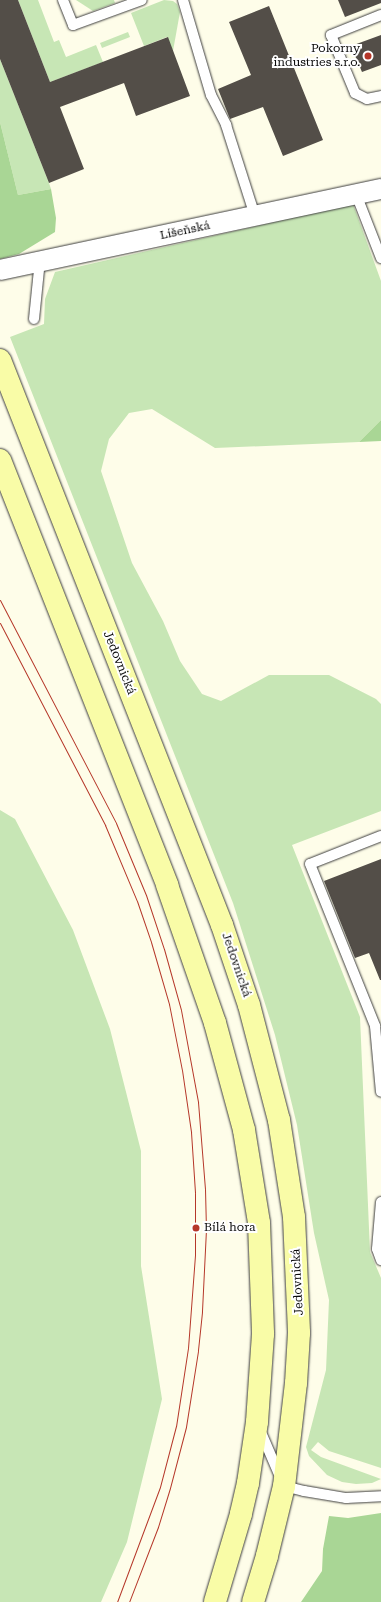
<!DOCTYPE html>
<html>
<head>
<meta charset="utf-8">
<style>
  body { margin:0 }
  #map { position:relative; width:381px; height:1602px; overflow:hidden; background:#fefde9; font-family:"Roboto Serif",serif }
  div>[style] { position:absolute }
  .green>* { inset:0; background:#c7e6b5 }
  .forest>* { inset:0; background:#a9d695 }
  .building>* { inset:0; background:#534e48 }
  .roads { filter:drop-shadow(0 0 1px #3e3e3e) drop-shadow(0 0 1px #3e3e3e) }
  .lane>* { height:10px; margin:-5px; padding:0 5px; transform-origin:5px; border-radius:5px; background:#fff }
  .street>* { height:20px; margin:-10px; padding:0 10px; transform-origin:10px; border-radius:10px; background:#fff }
  .secondary>* { height:22px; margin:-11px; padding:0 11px; transform-origin:11px; border-radius:11px; background:#f9fca7 }
  .tram>* { height:1px; margin:-0.5px; padding:0 0.5px; transform-origin:0.5px; border-radius:0.5px; background:#b53729 }
  .dots>* { width:11px; height:11px; translate:-50% -50%; box-sizing:border-box; border:2px solid #fff; border-radius:50% }
  span { translate:-50% -50%; white-space:nowrap; text-align:center; line-height:1.15; -webkit-text-stroke:4px #fff; paint-order:stroke }
  .poi-label { font-size:12px; color:#0b0b0b }
  .right { translate:-100% -50%; text-align:right }
  .left { translate:0 -50%; text-align:left }
  .street-label { font-size:12px; color:#0b0b0b }
</style>
</head>
<body>
<div id="map">
  <div class="green">
    <div style="clip-path:polygon(18px 0,38px 0,54px 42px,59px 40px,66px 57px,96px 45px,103px 62px,50px 82px)"></div>
    <div style="clip-path:polygon(76px 0,114px 0,115px 3px,93px 11px)"></div>
    <div style="clip-path:polygon(164px 0,173px 1px,177px 4px,180px 12px,173px 51px,167px 37px,144px 46px,131px 13px)"></div>
    <div style="clip-path:polygon(128px 32px,130px 37px,102px 48px,100px 43px)"></div>
    <div style="clip-path:polygon(0 59px,49px 183px,51px 189px,18px 195px,0 122px)"></div>
    <div style="clip-path:polygon(353px 204px,381px 281px,381px 420px,359px 442px,215px 448px,152px 409px,129px 413px,109px 439px,101px 471px,132px 563px,163px 621px,180px 661px,202px 694px,221px 701px,269px 675px,329px 675px,376px 699px,381px 704px,381px 811px,292px 845px,360px 1017px,370px 1252px,381px 1278px,381px 1468px,329px 1451px,318px 1442px,311px 1450px,321px 1457px,381px 1479px,372px 1483px,356px 1484px,342px 1482px,327px 1475px,309px 1456px,306px 1447px,326px 1370px,329px 1300px,314px 1233px,297px 1125px,275px 1035px,233px 903px,10px 337px,44px 324px,45px 299px,55px 272px)"></div>
    <div style="clip-path:polygon(0 810px,15px 819px,73px 930px,110px 1029px,141px 1151px,141px 1266px,162px 1399px,127px 1542px,101px 1602px,0 1602px)"></div>
  </div>
  <div class="forest">
    <div style="clip-path:polygon(0 122px,18px 195px,51px 189px,56px 218px,55px 232px,19px 254px,0 259px)"></div>
    <div style="clip-path:polygon(381px 420px,381px 441px,359px 442px)"></div>
    <div style="clip-path:polygon(381px 1513px,381px 1602px,301px 1602px,322px 1571px,323px 1549px,329px 1516px,348px 1518px)"></div>
  </div>
  <div class="building">
    <div style="clip-path:polygon(0 0,18px 0,50px 82px,168px 37px,190px 96px,136px 116px,124px 83px,60px 107px,84px 169px,49px 183px,0 59px)"></div>
    <div style="clip-path:polygon(338px 0,381px 0,381px 3px,345px 17px)"></div>
    <div style="clip-path:polygon(269px 6px,323px 140px,283px 156px,263px 107px,230px 119px,218px 89px,251px 75px,229px 22px)"></div>
    <div style="clip-path:polygon(381px 35px,381px 65px,362px 72px,351px 46px)"></div>
    <div style="clip-path:polygon(381px 859px,381px 980px,380px 980px,369px 953px,355px 958px,324px 881px)"></div>
  </div>
  <div class="roads">
    <div class="lane">
      <div style="left:63px;top:0;width:27px;rotate:68deg"></div>
      <div style="left:73px;top:25px;width:73px;rotate:-19.9deg"></div>
      <div style="left:183px;top:0;width:99px;rotate:73.6deg"></div>
      <div style="left:211px;top:95px;width:34px;rotate:63deg"></div>
      <div style="left:226px;top:125px;width:96px;rotate:72.3deg"></div>
      <div style="left:381px;top:15px;width:54px;rotate:158.2deg"></div>
      <div style="left:331px;top:35px;width:63px;rotate:67.5deg"></div>
      <div style="left:355px;top:93px;width:13px;rotate:27deg"></div>
      <div style="left:367px;top:99px;width:14px;rotate:-12deg"></div>
      <div style="left:356px;top:194px;width:69px;rotate:68.7deg"></div>
      <div style="left:34px;top:319px;width:59px;rotate:-84.2deg"></div>
      <div style="left:381px;top:836px;width:76px;rotate:158.5deg"></div>
      <div style="left:310px;top:864px;width:175px;rotate:68.1deg"></div>
      <div style="left:375px;top:1026px;width:66px;rotate:84.8deg"></div>
      <div style="left:381px;top:1202px;width:47px;rotate:94.9deg"></div>
      <div style="left:377px;top:1249px;width:12px;rotate:70deg"></div>
      <div style="left:260px;top:1430px;width:61px;rotate:66.8deg"></div>
      <div style="left:284px;top:1486px;width:21px;rotate:14deg"></div>
      <div style="left:304px;top:1491px;width:43px;rotate:9.5deg"></div>
      <div style="left:346px;top:1498px;width:35px;rotate:-3deg"></div>
    </div>
    <div class="street">
      <div style="left:0;top:270px;width:390px;rotate:-12deg"></div>
    </div>
    <div class="secondary">
      <div style="left:0;top:360px;width:607px;rotate:68.55deg"></div>
      <div style="left:222px;top:925px;width:84px;rotate:71.4deg"></div>
      <div style="left:249px;top:1005px;width:119px;rotate:75.4deg"></div>
      <div style="left:279px;top:1120px;width:98px;rotate:81.2deg"></div>
      <div style="left:294px;top:1217px;width:116px;rotate:87.5deg"></div>
      <div style="left:299px;top:1333px;width:50px;rotate:93.4deg"></div>
      <div style="left:296px;top:1383px;width:104px;rotate:96.6deg"></div>
      <div style="left:284px;top:1486px;width:72px;rotate:103.7deg"></div>
      <div style="left:267px;top:1556px;width:48px;rotate:106.9deg"></div>
      <div style="left:0;top:460px;width:457px;rotate:68.5deg"></div>
      <div style="left:167px;top:885px;width:146px;rotate:70.8deg"></div>
      <div style="left:215px;top:1023px;width:111px;rotate:74.8deg"></div>
      <div style="left:244px;top:1130px;width:94px;rotate:80.8deg"></div>
      <div style="left:259px;top:1223px;width:111px;rotate:87.9deg"></div>
      <div style="left:263px;top:1334px;width:88px;rotate:93.9deg"></div>
      <div style="left:257px;top:1422px;width:62px;rotate:98.4deg"></div>
      <div style="left:248px;top:1483px;width:32px;rotate:103deg"></div>
      <div style="left:241px;top:1514px;width:92px;rotate:106.5deg"></div>
    </div>
  </div>
  <div class="tram">
    <div style="left:0;top:600px;width:251px;rotate:62.5deg"></div>
    <div style="left:116px;top:823px;width:78px;rotate:67.4deg"></div>
    <div style="left:146px;top:895px;width:57px;rotate:71.6deg"></div>
    <div style="left:164px;top:949px;width:63px;rotate:74.4deg"></div>
    <div style="left:181px;top:1010px;width:94px;rotate:79.5deg"></div>
    <div style="left:198px;top:1102px;width:87px;rotate:85.4deg"></div>
    <div style="left:205px;top:1189px;width:40px;rotate:88.6deg"></div>
    <div style="left:206px;top:1229px;width:83px;rotate:92.8deg"></div>
    <div style="left:202px;top:1312px;width:39px;rotate:96deg"></div>
    <div style="left:198px;top:1351px;width:77px;rotate:99deg"></div>
    <div style="left:186px;top:1427px;width:63px;rotate:104.7deg"></div>
    <div style="left:170px;top:1488px;width:41px;rotate:107.1deg"></div>
    <div style="left:158px;top:1527px;width:80px;rotate:111.1deg"></div>
    <div style="left:0;top:623px;width:228px;rotate:62.5deg"></div>
    <div style="left:105px;top:825px;width:82px;rotate:67.2deg"></div>
    <div style="left:137px;top:901px;width:43px;rotate:71.1deg"></div>
    <div style="left:151px;top:942px;width:65px;rotate:73.8deg"></div>
    <div style="left:169px;top:1004px;width:67px;rotate:78.9deg"></div>
    <div style="left:182px;top:1070px;width:63px;rotate:81.7deg"></div>
    <div style="left:191px;top:1132px;width:61px;rotate:86.2deg"></div>
    <div style="left:195px;top:1193px;width:62px;rotate:90deg"></div>
    <div style="left:195px;top:1255px;width:93px;rotate:94.3deg"></div>
    <div style="left:188px;top:1348px;width:79px;rotate:98.7deg"></div>
    <div style="left:176px;top:1426px;width:63px;rotate:104.7deg"></div>
    <div style="left:160px;top:1487px;width:123px;rotate:110.5deg"></div>
  </div>
  <div class="dots">
    <div style="left:368px;top:56px;background:#b53729"></div>
    <div style="left:196px;top:1228px;background:#b53729"></div>
  </div>
  <div class="poi-label">
    <span class="right" style="left:360px;top:56px">Pokorny<br>industries s.r.o.</span>
    <span class="left" style="left:204px;top:1228px">Bílá hora</span>
  </div>
  <div class="street-label">
    <span style="left:185px;top:231px;rotate:-12deg">Líšeňská</span>
    <span style="left:119px;top:663px;rotate:68deg">Jedovnická</span>
    <span style="left:236px;top:965px;rotate:71deg">Jedovnická</span>
    <span style="left:298px;top:1282px;rotate:-93deg">Jedovnická</span>
  </div>
</div>
</body>
</html>
